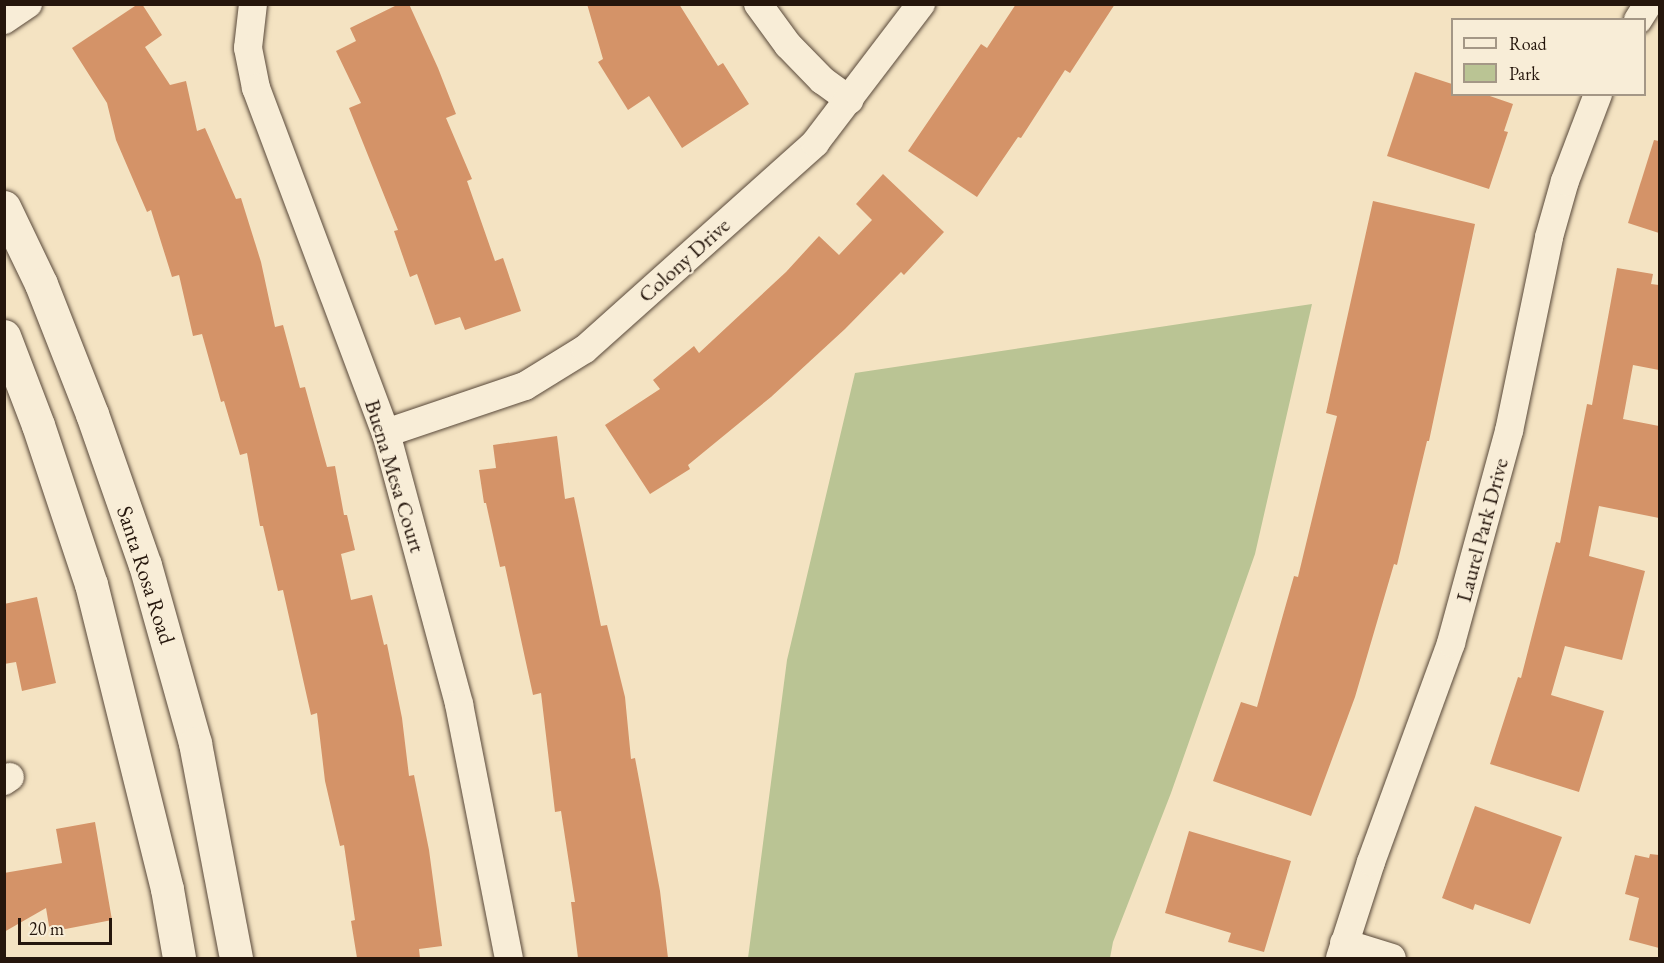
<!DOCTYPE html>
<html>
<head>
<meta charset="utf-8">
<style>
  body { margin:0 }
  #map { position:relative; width:1664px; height:963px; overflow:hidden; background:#f4e3c2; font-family:"EB Garamond",serif }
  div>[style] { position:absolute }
  .green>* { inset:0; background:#bac494 }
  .building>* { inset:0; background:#d49368 }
  .roads { filter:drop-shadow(0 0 2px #59493a) drop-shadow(0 0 2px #59493a) }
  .minor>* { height:28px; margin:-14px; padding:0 14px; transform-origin:14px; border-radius:14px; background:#f8edd7 }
  .secondary>* { height:33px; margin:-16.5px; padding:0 16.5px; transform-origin:16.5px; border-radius:16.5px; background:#f8edd7 }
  span { translate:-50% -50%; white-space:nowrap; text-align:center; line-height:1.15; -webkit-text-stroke:4.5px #f8edd7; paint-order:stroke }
  .street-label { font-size:22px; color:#25160c }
  .frame { position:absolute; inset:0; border:6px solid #25160c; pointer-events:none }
  .legend { position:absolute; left:1451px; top:18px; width:195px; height:78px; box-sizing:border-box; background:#f8edd7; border:2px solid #a49786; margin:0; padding:8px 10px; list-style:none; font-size:18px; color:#25160c }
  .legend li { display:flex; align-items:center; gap:12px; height:30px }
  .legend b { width:30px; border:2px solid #a49786 }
  .scale { position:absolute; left:18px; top:918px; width:94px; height:27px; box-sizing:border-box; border:3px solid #25160c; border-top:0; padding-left:8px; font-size:18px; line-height:21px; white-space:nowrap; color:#25160c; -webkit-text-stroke:4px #f8edd7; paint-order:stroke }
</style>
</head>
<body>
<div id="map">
  <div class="green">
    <div style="clip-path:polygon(1312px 304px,1255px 554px,1171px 793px,1113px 942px,1110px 958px,748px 958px,787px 660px,855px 373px)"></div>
  </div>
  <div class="building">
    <div style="clip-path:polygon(138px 4px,142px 4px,162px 35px,145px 47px,170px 85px,186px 81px,197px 131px,205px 128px,236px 199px,241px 198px,261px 262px,275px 327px,283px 325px,300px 388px,305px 387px,327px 467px,335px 466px,344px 515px,347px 515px,355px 550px,341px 554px,351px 600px,372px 595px,384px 645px,387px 644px,402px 718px,409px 776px,414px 775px,429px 850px,442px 946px,419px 949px,420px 958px,357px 958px,351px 921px,355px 920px,344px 845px,340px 846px,325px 781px,317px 713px,311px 715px,283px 590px,278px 591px,263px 526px,260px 526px,247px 453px,240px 455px,224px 401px,221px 402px,202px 334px,193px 336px,179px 275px,172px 277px,151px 210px,147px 212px,116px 140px,107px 103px,72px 48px)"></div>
    <div style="clip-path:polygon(399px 4px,409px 4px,438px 68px,456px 114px,446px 118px,472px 179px,467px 181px,495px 261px,503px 258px,521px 311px,465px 330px,460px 317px,435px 325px,417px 274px,410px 277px,394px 231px,398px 230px,349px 108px,361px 103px,336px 51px,356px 41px,350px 28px)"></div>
    <div style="clip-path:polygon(587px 4px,679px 4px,718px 66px,723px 63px,749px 104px,682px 148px,649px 96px,628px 110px,598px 62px,603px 59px)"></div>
    <div style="clip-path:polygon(1016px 4px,1115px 4px,1070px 73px,1065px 70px,1021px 138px,1018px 137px,977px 197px,908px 151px,981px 44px,987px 48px)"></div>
    <div style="clip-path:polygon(1415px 72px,1452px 84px,1452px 94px,1484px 94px,1513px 104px,1504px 131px,1508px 132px,1489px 189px,1387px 156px)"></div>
    <div style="clip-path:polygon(1654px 140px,1659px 141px,1659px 233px,1628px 223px)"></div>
    <div style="clip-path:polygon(883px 174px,944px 232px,904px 275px,901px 272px,845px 329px,771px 397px,688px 465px,690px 469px,650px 494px,605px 425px,660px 389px,653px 380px,694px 346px,699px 353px,786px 272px,819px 236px,839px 255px,872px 220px,856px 204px)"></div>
    <div style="clip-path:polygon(1373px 201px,1475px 224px,1429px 441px,1427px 441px,1397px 565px,1394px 564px,1355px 697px,1311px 816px,1213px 781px,1241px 702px,1257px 707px,1294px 576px,1298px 577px,1337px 416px,1326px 413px)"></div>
    <div style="clip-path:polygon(1617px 268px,1653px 274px,1651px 284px,1659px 285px,1659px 370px,1633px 365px,1623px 419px,1659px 426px,1659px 518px,1599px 506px,1589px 556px,1645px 571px,1622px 660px,1565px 646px,1551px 695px,1604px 711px,1579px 792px,1490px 764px,1518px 677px,1521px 678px,1556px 542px,1560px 543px,1587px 404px,1592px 405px)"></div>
    <div style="clip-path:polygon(557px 436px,565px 499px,574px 497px,601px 626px,607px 625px,625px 697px,631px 759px,635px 758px,660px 891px,668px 958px,578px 958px,571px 902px,575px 902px,561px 811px,555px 812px,541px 693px,533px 695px,505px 566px,500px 567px,486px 503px,484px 503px,479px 470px,496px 468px,493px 445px)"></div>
    <div style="clip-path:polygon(37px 597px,56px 683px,22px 691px,16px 662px,4px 664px,4px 604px)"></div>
    <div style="clip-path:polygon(1475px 806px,1562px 837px,1530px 924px,1475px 904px,1473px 910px,1442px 898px)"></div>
    <div style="clip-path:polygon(95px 822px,112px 920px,50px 932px,46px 908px,4px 932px,4px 873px,62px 863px,56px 829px)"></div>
    <div style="clip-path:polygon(1189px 831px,1291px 861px,1264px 952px,1228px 942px,1231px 933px,1165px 913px)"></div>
    <div style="clip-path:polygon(1650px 854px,1659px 855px,1659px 948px,1629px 940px,1639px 898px,1625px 894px,1635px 855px,1649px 858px)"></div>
  </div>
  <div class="roads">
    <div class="minor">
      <div style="left:253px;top:4px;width:44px;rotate:96.5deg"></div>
      <div style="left:248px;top:48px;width:41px;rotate:78.7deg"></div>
      <div style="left:256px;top:88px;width:369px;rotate:69.4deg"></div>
      <div style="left:386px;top:433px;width:281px;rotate:74.9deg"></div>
      <div style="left:459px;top:704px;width:259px;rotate:78.9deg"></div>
      <div style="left:758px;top:4px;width:51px;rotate:53.8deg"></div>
      <div style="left:788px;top:45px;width:49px;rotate:45.8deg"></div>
      <div style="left:822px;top:80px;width:34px;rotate:36deg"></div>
      <div style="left:4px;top:20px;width:29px;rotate:-34deg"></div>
      <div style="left:1638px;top:20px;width:19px;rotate:-58deg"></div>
      <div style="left:386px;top:433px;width:147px;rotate:-18.7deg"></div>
      <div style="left:525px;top:386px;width:70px;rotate:-31.7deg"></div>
      <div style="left:585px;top:349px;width:309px;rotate:-41.8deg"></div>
      <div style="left:815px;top:143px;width:175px;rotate:-52.7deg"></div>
      <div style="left:4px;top:781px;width:7px;rotate:-34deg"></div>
      <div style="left:1344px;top:943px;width:50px;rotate:17.4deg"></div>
      <div style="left:1340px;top:958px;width:101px;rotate:-72.1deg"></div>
      <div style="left:1371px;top:862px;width:233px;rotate:-69.9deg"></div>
      <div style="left:1451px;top:643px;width:220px;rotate:-74.7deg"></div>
      <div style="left:1509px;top:431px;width:198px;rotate:-78.3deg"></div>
      <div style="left:1549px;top:237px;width:58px;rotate:-74.1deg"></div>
      <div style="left:1565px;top:181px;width:93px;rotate:-69.2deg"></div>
    </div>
    <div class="secondary">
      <div style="left:4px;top:207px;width:85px;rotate:64.3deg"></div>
      <div style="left:41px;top:284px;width:140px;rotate:68.6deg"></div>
      <div style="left:92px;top:414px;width:160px;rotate:70.7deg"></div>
      <div style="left:145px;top:565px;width:185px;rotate:74.3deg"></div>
      <div style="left:195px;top:743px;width:219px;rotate:79.2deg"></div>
      <div style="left:4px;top:336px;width:95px;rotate:69.1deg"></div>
      <div style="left:38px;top:425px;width:168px;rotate:71.6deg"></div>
      <div style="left:91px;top:584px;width:314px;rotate:76deg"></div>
      <div style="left:167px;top:889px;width:70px;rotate:80.1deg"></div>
    </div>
  </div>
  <div class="street-label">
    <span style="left:684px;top:260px;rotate:-42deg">Colony Drive</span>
    <span style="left:395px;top:476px;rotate:73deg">Buena Mesa Court</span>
    <span style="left:1482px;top:530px;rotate:-75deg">Laurel Park Drive</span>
    <span style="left:146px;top:575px;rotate:72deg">Santa Rosa Road</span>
  </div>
  <div class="frame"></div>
  <ul class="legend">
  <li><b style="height:8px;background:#f8edd7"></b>Road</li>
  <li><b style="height:16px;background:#bac494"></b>Park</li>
  </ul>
  <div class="scale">20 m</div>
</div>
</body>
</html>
